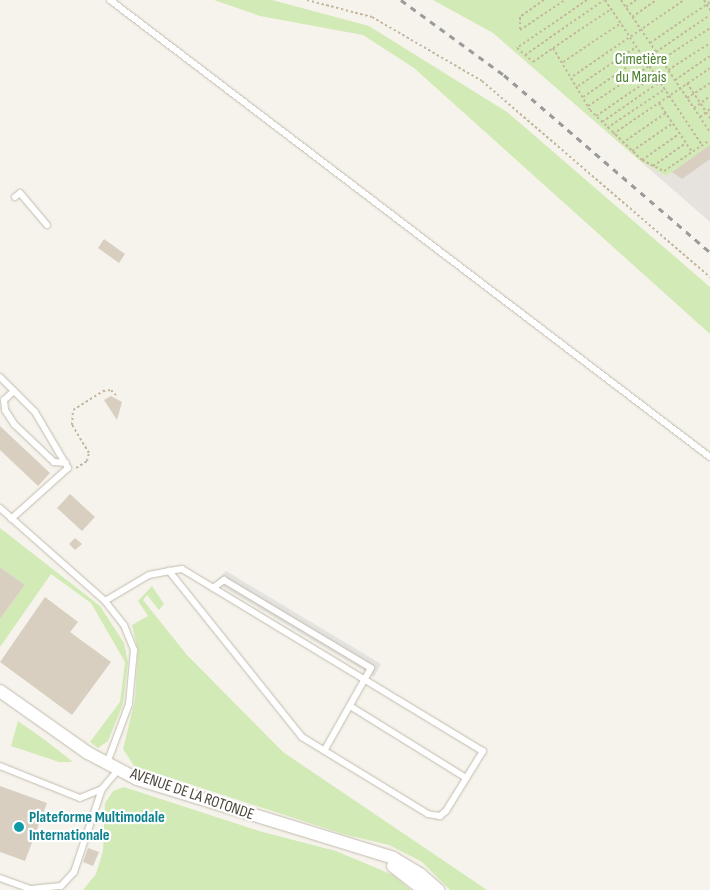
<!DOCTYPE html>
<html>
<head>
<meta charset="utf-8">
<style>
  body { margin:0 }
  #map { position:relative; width:710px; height:890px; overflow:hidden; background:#f6f3ec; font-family:"Sofia Sans Condensed",sans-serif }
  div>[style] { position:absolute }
  .industrial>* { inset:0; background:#e6e2dd }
  .green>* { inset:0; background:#d2eab5 }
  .parking>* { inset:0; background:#e5e3e0 }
  .building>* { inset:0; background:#d8cfc1 }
  .path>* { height:2px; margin-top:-1px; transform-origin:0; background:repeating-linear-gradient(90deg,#c4b79f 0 2.5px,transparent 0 5px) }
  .roads { filter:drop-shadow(0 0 1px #c2bbae) drop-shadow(0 0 1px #c2bbae) }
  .lane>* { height:6px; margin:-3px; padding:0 3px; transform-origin:3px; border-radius:3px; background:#fff }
  .street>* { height:12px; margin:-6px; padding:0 6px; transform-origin:6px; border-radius:6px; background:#fff }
  .rail>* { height:3px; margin-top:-1.5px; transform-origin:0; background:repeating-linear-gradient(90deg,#9a9a9a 0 6px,transparent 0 12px) }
  .dots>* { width:14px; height:14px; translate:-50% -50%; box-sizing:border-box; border:2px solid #fff; border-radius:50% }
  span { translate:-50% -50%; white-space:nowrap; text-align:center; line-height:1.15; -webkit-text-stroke:4.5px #fff; paint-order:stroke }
  .park-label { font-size:16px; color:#4a7f2a }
  .street-label { font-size:16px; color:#4b4439 }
  .culture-label { font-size:16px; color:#0d838f; font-weight:700 }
  .left { translate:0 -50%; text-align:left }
</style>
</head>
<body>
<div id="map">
  <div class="industrial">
    <div style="clip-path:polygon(710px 145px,710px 222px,639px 160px,666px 176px)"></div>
  </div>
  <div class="green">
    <div style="clip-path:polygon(214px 0,272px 0,369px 26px,507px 112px,710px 287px,710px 334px,414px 68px,363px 35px,260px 16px)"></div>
    <div style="clip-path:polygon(433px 0,710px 0,710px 145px,666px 176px,639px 160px,493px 33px)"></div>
    <div style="clip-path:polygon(0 528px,100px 606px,124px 643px,128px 662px,123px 704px,108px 741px,98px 748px,90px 742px,120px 702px,125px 662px,91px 603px,51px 574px,0 647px,0 619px,25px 585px,0 567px)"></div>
    <div style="clip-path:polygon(152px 586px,164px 604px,159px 610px,147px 595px,143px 600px,187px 655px,283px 752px,487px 890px,450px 890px,422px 862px,389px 845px,343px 834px,134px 766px,123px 749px,135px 700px,138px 651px,132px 625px,148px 616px,138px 601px)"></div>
    <div style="clip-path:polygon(18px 721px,45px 740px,73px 762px,59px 762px,11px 746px)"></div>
    <div style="clip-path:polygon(124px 787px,259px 831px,336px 851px,393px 875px,411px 890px,83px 890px,96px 874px,103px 851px,105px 803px,113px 791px)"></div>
  </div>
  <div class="parking">
    <div style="clip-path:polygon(226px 571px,381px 664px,374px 677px,215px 582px)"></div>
  </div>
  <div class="building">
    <div style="clip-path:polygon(710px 145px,710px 159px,682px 179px,672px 172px)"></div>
    <div style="clip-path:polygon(104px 239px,125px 254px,119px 263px,98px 248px)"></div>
    <div style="clip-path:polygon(111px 396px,122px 402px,117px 420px,104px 400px)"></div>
    <div style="clip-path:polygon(0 426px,50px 473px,38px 486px,0 450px)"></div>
    <div style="clip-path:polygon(70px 494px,95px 517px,82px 531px,57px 508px)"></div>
    <div style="clip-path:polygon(75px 538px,82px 544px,75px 550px,69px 544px)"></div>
    <div style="clip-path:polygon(0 567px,25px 585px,0 619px)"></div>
    <div style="clip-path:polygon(45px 597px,78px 622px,70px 632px,111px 662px,72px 715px,0 662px)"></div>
    <div style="clip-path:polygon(0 786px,47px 803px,25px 861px,0 852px)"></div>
    <div style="clip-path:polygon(88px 848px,99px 852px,93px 866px,83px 862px)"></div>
  </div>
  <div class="path">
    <div style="left:307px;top:0;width:67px;rotate:14.7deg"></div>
    <div style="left:372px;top:17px;width:127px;rotate:30.2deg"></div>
    <div style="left:482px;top:81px;width:301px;rotate:40.7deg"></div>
    <div style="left:544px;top:0;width:29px;rotate:145deg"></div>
    <div style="left:520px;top:17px;width:13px;rotate:90deg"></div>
    <div style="left:520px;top:30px;width:54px;rotate:-33.7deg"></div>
    <div style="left:587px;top:0;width:85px;rotate:145.6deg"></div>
    <div style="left:517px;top:48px;width:21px;rotate:41deg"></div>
    <div style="left:533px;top:62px;width:24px;rotate:-35deg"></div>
    <div style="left:553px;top:48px;width:72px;rotate:59.2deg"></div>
    <div style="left:590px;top:110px;width:72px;rotate:43.9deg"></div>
    <div style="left:642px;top:160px;width:25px;rotate:27deg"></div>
    <div style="left:664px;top:171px;width:55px;rotate:-34deg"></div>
    <div style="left:605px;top:0;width:174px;rotate:56.2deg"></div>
    <div style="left:621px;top:0;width:159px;rotate:56deg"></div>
    <div style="left:704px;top:0;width:12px;rotate:59deg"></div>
    <div style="left:626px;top:7px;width:12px;rotate:-35deg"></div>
    <div style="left:632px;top:17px;width:29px;rotate:-35deg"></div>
    <div style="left:650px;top:43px;width:73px;rotate:-34.3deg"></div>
    <div style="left:553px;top:48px;width:70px;rotate:-33.9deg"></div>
    <div style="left:656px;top:52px;width:65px;rotate:-34.4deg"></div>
    <div style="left:525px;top:55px;width:96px;rotate:-34.8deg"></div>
    <div style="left:661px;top:60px;width:59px;rotate:-33.1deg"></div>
    <div style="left:563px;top:62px;width:70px;rotate:-33.9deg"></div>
    <div style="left:668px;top:70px;width:50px;rotate:-32.7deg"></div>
    <div style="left:573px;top:76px;width:135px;rotate:-34.4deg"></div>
    <div style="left:675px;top:80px;width:42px;rotate:-34.4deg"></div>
    <div style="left:687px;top:83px;width:42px;rotate:56.7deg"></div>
    <div style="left:578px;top:86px;width:70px;rotate:-33.9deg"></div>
    <div style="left:583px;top:97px;width:73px;rotate:-34.3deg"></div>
    <div style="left:687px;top:98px;width:27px;rotate:-33deg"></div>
    <div style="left:659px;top:103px;width:59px;rotate:56deg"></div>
    <div style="left:588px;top:106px;width:73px;rotate:-33.3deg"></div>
    <div style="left:694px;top:108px;width:20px;rotate:-37deg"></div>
    <div style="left:596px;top:116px;width:73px;rotate:-34.3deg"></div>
    <div style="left:700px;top:117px;width:13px;rotate:-39deg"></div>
    <div style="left:602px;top:122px;width:70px;rotate:-34.6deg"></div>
    <div style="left:607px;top:128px;width:70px;rotate:-33.9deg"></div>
    <div style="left:613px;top:134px;width:117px;rotate:-34.2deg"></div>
    <div style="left:622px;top:143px;width:53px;rotate:-34.3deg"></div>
    <div style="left:632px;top:151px;width:50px;rotate:-34.3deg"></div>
    <div style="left:642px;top:160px;width:45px;rotate:-35.1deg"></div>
    <div style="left:653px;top:166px;width:40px;rotate:-34.9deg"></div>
    <div style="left:76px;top:468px;width:13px;rotate:-32deg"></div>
    <div style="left:87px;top:461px;width:8px;rotate:-76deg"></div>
    <div style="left:89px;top:453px;width:33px;rotate:-121deg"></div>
    <div style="left:72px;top:425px;width:15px;rotate:-86deg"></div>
    <div style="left:73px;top:410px;width:36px;rotate:-32deg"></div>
    <div style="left:103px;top:391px;width:8px;rotate:-7deg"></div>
    <div style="left:111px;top:390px;width:7px;rotate:45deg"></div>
  </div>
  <div class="roads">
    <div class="lane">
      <div style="left:110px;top:0;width:754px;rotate:37.3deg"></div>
      <div style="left:15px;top:197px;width:6px;rotate:-39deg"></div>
      <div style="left:20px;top:193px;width:42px;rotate:49.8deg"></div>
      <div style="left:0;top:377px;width:49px;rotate:45deg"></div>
      <div style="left:35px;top:412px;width:65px;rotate:59.5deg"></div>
      <div style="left:68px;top:468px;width:76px;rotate:138.2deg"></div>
      <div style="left:14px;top:391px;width:13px;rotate:138deg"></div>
      <div style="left:4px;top:400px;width:10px;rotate:84deg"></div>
      <div style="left:5px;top:410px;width:17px;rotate:57deg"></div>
      <div style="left:14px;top:424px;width:55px;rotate:43.5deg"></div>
      <div style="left:54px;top:462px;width:12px;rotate:5deg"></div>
      <div style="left:0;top:508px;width:140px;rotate:41.5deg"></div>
      <div style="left:105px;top:601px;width:31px;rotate:52deg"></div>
      <div style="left:124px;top:625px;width:27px;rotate:68deg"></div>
      <div style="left:134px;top:650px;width:54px;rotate:95.3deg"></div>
      <div style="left:129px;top:704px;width:63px;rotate:110.4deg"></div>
      <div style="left:213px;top:588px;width:14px;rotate:-36deg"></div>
      <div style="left:224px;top:580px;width:171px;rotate:30.9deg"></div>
      <div style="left:371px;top:668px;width:95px;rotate:119.5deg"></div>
      <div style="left:105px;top:601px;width:51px;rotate:-30.6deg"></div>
      <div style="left:149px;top:575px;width:20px;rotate:-11deg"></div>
      <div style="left:169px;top:571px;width:13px;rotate:-9deg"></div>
      <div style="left:182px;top:569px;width:352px;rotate:31.2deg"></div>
      <div style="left:483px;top:751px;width:70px;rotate:121.7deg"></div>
      <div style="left:446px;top:811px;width:8px;rotate:140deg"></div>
      <div style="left:440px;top:816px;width:12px;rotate:-171deg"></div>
      <div style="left:428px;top:814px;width:148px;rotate:-148.6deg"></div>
      <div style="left:302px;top:737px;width:213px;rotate:-128.7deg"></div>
      <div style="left:350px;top:706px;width:137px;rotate:31.8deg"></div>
      <div style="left:0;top:766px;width:86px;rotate:21.8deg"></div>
      <div style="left:80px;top:798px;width:24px;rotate:-22deg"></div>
      <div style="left:0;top:878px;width:33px;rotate:20deg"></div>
      <div style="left:31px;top:889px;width:30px;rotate:-6deg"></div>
      <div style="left:61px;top:886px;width:19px;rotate:-47deg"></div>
      <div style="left:74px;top:872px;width:88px;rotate:-71.4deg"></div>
      <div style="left:102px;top:789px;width:26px;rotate:-50deg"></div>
    </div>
    <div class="street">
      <div style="left:0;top:691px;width:108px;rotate:35.2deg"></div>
      <div style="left:88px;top:753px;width:55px;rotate:28deg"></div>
      <div style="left:137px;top:779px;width:268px;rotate:17.1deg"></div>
      <div style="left:393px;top:858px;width:33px;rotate:31deg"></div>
      <div style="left:421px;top:875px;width:23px;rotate:41deg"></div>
      <div style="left:393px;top:866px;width:39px;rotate:38deg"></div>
    </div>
  </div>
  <div class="rail">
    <div style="left:401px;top:0;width:127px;rotate:36.1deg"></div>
    <div style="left:504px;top:75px;width:272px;rotate:40.7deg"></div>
  </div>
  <div class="dots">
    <div style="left:19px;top:827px;background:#0f9aa8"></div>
  </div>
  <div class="park-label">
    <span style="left:641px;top:69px">Cimetière<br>du Marais</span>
  </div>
  <div class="street-label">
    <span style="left:192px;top:795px;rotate:19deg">AVENUE DE LA ROTONDE</span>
  </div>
  <div class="culture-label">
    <span class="left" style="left:29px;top:827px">Plateforme Multimodale<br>Internationale</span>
  </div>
</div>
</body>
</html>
